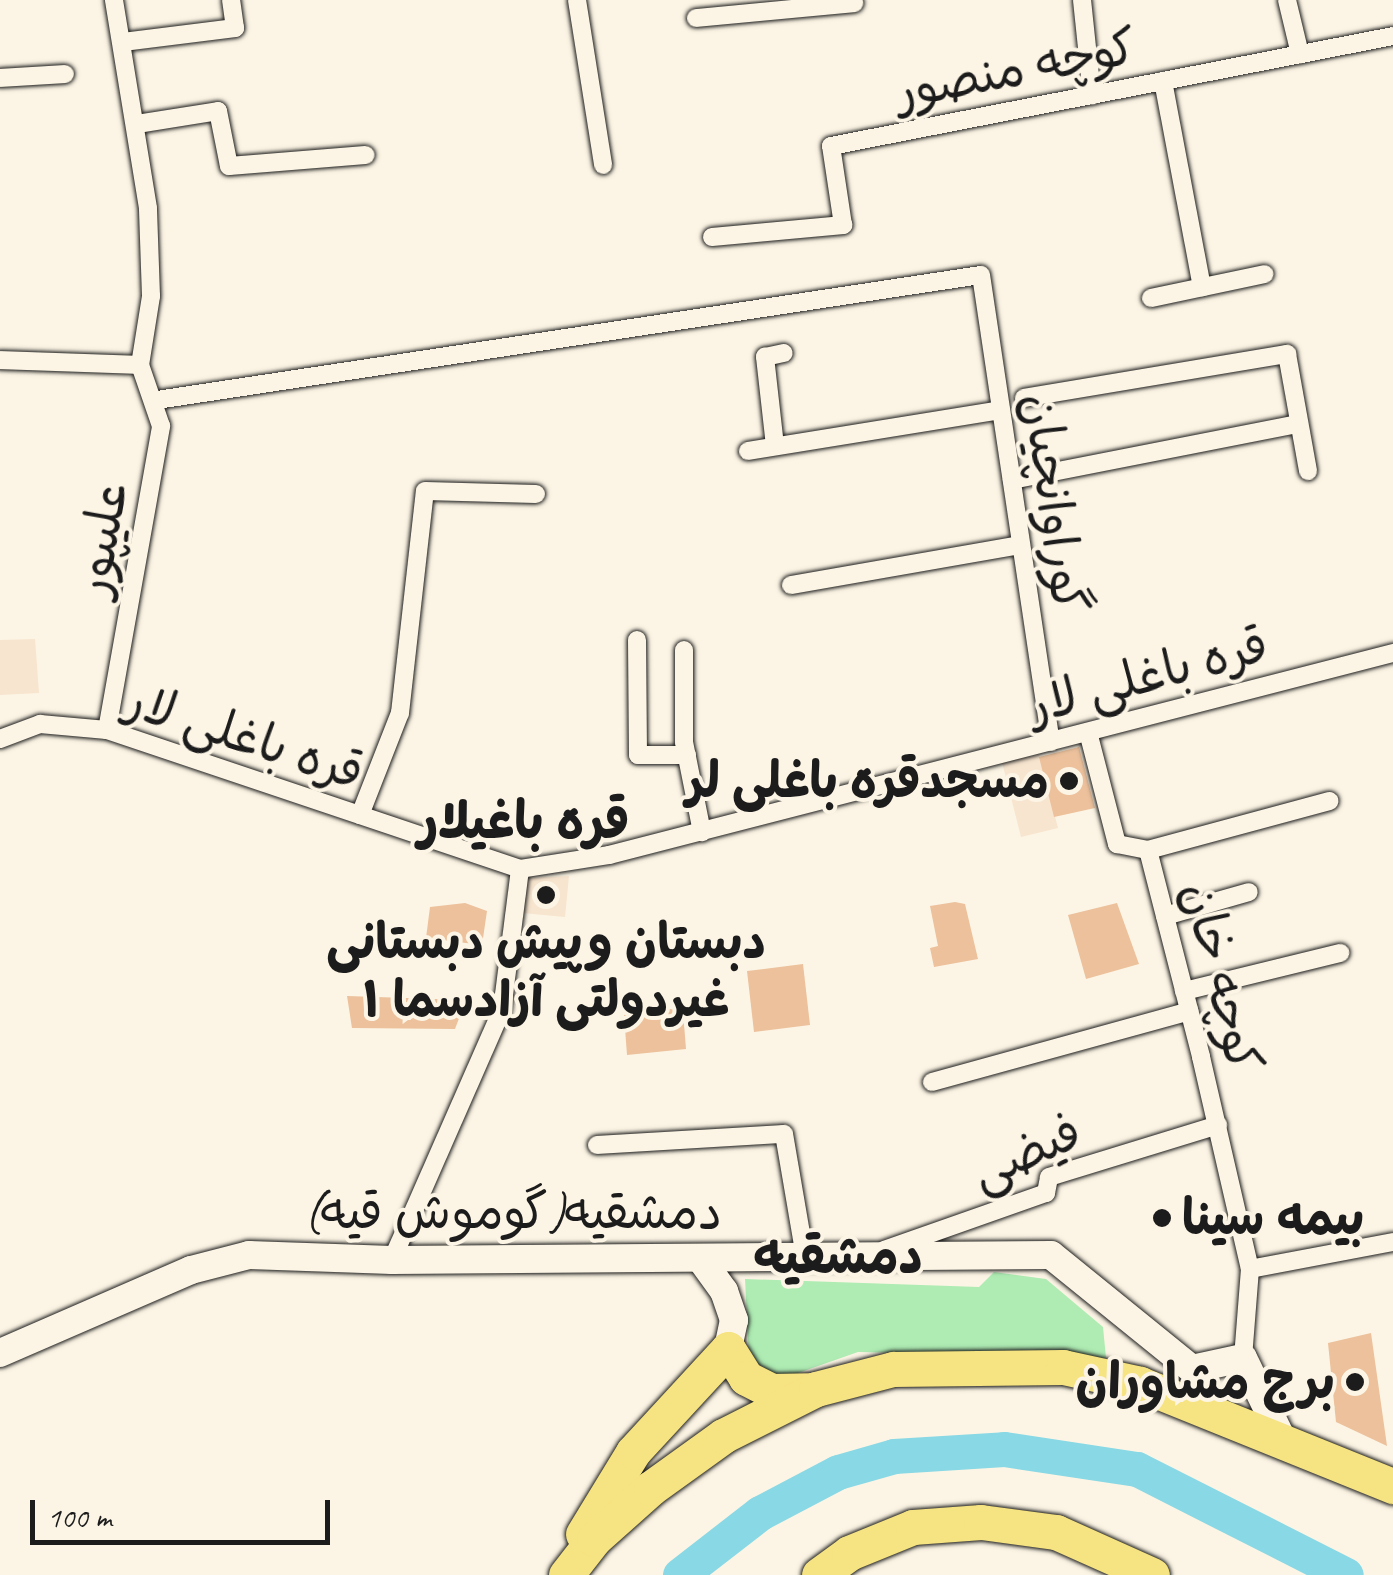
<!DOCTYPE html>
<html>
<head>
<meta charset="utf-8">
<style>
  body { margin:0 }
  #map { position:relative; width:1393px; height:1575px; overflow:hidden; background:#fcf5e5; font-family:Caveat,"Playpen Sans Arabic",sans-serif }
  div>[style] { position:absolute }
  .built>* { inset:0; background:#f7e5cf }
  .green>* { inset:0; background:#aeecb3 }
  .river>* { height:35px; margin:-17.5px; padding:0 17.5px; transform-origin:17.5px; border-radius:17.5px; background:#89d8e5 }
  .building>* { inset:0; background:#ecc19c }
  .roads { filter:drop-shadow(0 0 2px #1c1c1c) drop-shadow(0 0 2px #1c1c1c) }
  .street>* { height:18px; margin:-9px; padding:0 9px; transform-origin:9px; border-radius:9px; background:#fcf5e5 }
  .secondary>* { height:28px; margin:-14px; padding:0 14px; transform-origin:14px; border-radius:14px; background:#fcf5e5 }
  .highway>* { height:35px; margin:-17.5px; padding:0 17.5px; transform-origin:17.5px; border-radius:17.5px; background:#f6e381 }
  .dots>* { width:28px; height:28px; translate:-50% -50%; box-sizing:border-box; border:5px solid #fcf5e5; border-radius:50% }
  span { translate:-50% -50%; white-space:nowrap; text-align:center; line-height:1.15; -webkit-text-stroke:8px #fcf5e5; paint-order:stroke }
  .street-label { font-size:50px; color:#1c1c1c }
  .poi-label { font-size:50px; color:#1c1c1c; font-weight:700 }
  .right { translate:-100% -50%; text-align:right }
  .left { translate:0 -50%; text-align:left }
  .neighbourhood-label { font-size:52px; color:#1c1c1c; font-weight:700 }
  .scale { position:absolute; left:30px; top:1500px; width:300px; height:45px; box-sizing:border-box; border:5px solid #1c1c1c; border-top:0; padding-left:12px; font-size:30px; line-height:35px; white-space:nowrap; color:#1c1c1c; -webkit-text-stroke:8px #fcf5e5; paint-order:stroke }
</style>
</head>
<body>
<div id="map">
  <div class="built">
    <div style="clip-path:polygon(35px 639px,39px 693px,0 695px,0 640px)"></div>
    <div style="clip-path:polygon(1039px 755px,1058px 828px,1021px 837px,1002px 762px)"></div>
    <div style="clip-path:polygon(569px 876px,565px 917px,522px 913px,528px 878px)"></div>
  </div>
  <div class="green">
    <div style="clip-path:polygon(994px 1272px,1046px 1279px,1103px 1327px,1106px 1358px,858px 1352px,781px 1379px,749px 1358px,745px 1279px,979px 1287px)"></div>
  </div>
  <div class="river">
    <div style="left:680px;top:1575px;width:101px;rotate:-37.8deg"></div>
    <div style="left:760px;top:1513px;width:88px;rotate:-27.7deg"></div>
    <div style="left:838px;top:1472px;width:58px;rotate:-15.9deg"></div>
    <div style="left:894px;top:1456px;width:110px;rotate:-3.6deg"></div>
    <div style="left:1004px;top:1449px;width:134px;rotate:8.6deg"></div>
    <div style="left:1137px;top:1469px;width:234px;rotate:26.9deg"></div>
  </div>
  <div class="building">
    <div style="clip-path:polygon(1079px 747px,1095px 808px,1054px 817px,1039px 757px)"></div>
    <div style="clip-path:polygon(955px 902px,965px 904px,978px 959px,934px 967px,930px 948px,938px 946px,930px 906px)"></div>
    <div style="clip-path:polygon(465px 903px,487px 911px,482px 945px,426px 938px,430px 907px)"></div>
    <div style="clip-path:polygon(1117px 903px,1139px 964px,1086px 979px,1068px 915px)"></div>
    <div style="clip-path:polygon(803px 964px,810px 1025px,754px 1032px,747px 971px)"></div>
    <div style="clip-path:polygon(347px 996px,466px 1000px,455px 1029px,352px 1028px)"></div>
    <div style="clip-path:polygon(650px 1006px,683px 1011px,686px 1049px,627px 1055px,624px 1015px)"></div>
    <div style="clip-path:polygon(1371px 1333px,1387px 1446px,1336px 1422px,1328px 1343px)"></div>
  </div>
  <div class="roads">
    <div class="street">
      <div style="left:577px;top:0;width:167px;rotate:81deg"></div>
      <div style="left:1082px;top:0;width:96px;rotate:84deg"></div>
      <div style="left:1287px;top:0;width:56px;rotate:76.5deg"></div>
      <div style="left:696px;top:18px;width:159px;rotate:-5.4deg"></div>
      <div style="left:123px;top:42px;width:113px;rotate:-7.1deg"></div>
      <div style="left:235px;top:28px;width:28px;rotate:-98deg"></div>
      <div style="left:0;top:78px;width:65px;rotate:-3.5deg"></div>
      <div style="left:1163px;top:81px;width:210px;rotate:79.3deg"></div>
      <div style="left:137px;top:124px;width:82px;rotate:-9.1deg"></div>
      <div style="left:218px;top:111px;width:56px;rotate:78.7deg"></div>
      <div style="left:229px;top:166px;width:137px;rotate:-4.6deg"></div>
      <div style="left:712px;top:237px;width:132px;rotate:-5.2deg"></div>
      <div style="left:843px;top:225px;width:80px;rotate:-98.6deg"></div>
      <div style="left:831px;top:146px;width:573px;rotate:-11.07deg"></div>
      <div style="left:1151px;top:298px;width:116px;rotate:-11.9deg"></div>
      <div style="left:0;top:360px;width:140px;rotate:2deg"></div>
      <div style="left:1024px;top:398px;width:267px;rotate:-9.5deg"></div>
      <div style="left:1287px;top:354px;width:119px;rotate:79.8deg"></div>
      <div style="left:157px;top:400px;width:833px;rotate:-8.63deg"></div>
      <div style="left:981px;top:275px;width:472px;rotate:81.5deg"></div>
      <div style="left:775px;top:446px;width:90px;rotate:-96.4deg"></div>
      <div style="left:765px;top:357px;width:19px;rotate:-12deg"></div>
      <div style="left:748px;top:451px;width:256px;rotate:-9.2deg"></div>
      <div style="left:1012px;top:480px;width:291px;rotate:-11.1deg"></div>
      <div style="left:791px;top:585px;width:233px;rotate:-9.9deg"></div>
      <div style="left:637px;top:640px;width:115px;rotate:89.5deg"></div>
      <div style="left:638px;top:755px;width:49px"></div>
      <div style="left:684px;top:650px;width:92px;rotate:90deg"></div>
      <div style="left:684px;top:742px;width:92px;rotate:78.7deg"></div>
      <div style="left:107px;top:730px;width:309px;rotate:-79.9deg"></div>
      <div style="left:161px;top:426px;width:65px;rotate:-109deg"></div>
      <div style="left:140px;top:365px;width:70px;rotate:-80.9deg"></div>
      <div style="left:151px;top:296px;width:88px;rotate:-92deg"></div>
      <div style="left:148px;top:208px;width:211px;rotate:-99.3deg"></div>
      <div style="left:1088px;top:732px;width:116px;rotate:75.5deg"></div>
      <div style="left:1117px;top:844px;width:32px;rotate:11deg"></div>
      <div style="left:1148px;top:850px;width:214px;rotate:75.6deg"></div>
      <div style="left:1201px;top:1057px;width:218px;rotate:77deg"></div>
      <div style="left:1250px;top:1269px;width:89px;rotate:94.5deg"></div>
      <div style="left:0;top:739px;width:43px;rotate:-20.6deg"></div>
      <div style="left:40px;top:724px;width:67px;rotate:5.1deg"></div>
      <div style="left:107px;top:730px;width:436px;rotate:18.6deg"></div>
      <div style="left:520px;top:869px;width:90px;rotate:-8.9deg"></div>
      <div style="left:609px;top:855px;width:810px;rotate:-14.45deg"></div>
      <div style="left:360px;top:815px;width:110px;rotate:-68.6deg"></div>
      <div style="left:400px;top:713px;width:223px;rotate:-83.6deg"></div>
      <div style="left:425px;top:491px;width:111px;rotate:1.5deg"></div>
      <div style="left:1148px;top:850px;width:188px;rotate:-15.1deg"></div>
      <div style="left:1165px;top:916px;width:87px;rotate:-15.9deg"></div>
      <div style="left:1184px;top:991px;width:161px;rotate:-13.7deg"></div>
      <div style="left:932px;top:1082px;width:267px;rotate:-15.4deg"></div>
      <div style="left:597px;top:1145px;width:187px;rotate:-3.4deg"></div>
      <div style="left:784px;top:1134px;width:125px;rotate:80.3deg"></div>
      <div style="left:884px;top:1250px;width:172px;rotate:-19.4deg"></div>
      <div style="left:1046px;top:1193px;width:16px;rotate:-79deg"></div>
      <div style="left:1049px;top:1177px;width:177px;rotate:-17.1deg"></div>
      <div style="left:392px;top:1260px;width:273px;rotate:-66.3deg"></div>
      <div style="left:502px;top:1010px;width:142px;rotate:-82.7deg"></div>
      <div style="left:1250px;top:1269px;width:146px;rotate:-10.7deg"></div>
    </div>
    <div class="secondary">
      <div style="left:700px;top:1258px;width:41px;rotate:54deg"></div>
      <div style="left:724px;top:1291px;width:31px;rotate:71deg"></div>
      <div style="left:734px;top:1320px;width:30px;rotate:102deg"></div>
      <div style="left:0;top:1353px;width:208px;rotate:-23.5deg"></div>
      <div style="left:191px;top:1270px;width:60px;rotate:-14.5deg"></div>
      <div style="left:249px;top:1255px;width:143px;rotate:2deg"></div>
      <div style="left:392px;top:1260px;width:659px;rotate:-0.43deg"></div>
      <div style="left:1051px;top:1255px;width:181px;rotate:39deg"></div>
      <div style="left:1192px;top:1369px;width:52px;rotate:-12.2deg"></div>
      <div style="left:1243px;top:1358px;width:90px;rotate:64.3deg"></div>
    </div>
    <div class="highway">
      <div style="left:583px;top:1534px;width:96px;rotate:-58.6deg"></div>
      <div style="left:633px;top:1452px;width:140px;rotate:-47.3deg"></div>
      <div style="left:728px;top:1349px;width:34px;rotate:58deg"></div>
      <div style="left:746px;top:1378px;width:28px;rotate:27deg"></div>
      <div style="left:771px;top:1391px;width:39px;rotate:-1deg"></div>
      <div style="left:566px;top:1575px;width:46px;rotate:-52.1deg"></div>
      <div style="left:594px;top:1539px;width:76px;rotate:-41.8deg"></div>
      <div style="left:651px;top:1488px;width:89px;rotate:-35.8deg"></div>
      <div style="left:723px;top:1436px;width:104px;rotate:-26.8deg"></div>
      <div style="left:816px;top:1389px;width:80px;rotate:-14.6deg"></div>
      <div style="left:893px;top:1369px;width:170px;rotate:-0.7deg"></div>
      <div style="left:1063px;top:1367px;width:79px;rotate:12.4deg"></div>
      <div style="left:1140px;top:1384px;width:273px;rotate:22deg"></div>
      <div style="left:819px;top:1575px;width:37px;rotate:-36deg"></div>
      <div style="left:849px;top:1553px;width:69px;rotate:-22.1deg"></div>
      <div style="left:913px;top:1527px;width:68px;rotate:-4.2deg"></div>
      <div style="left:981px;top:1522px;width:76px;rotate:7.6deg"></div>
      <div style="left:1056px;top:1532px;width:105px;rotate:24.1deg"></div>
    </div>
  </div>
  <div class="dots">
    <div style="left:1069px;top:781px;background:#1c1c1c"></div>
    <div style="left:546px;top:895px;background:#1c1c1c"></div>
    <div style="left:1162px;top:1218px;background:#1c1c1c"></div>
    <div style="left:1355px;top:1382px;background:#1c1c1c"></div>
  </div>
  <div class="street-label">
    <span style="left:1016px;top:69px;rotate:-11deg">کوچه منصور</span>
    <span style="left:1055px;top:503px;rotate:82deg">گوراوانچیان</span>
    <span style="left:101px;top:539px;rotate:-80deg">علیپور</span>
    <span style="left:1148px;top:675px;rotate:-15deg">قره باغلی لار</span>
    <span style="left:245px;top:736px;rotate:18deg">قره باغلی لار</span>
    <span style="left:1222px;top:977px;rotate:76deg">کوچه خان</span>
    <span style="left:1026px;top:1152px;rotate:-24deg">فیضی</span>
    <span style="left:513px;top:1212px">دمشقیه(گوموش قیه)</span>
  </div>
  <div class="poi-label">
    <span class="right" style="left:1049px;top:781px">مسجدقره باغلی لر</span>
    <span style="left:546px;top:970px">دبستان وپیش دبستانی<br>غیردولتی آزادسما ۱</span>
    <span class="left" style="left:1182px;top:1218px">بیمه سینا</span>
    <span class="right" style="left:1335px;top:1382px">برج مشاوران</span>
  </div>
  <div class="neighbourhood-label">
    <span style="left:524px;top:822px">قره باغیلار</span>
    <span style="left:838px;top:1257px">دمشقیه</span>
  </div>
  <div class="scale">100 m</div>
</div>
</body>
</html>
